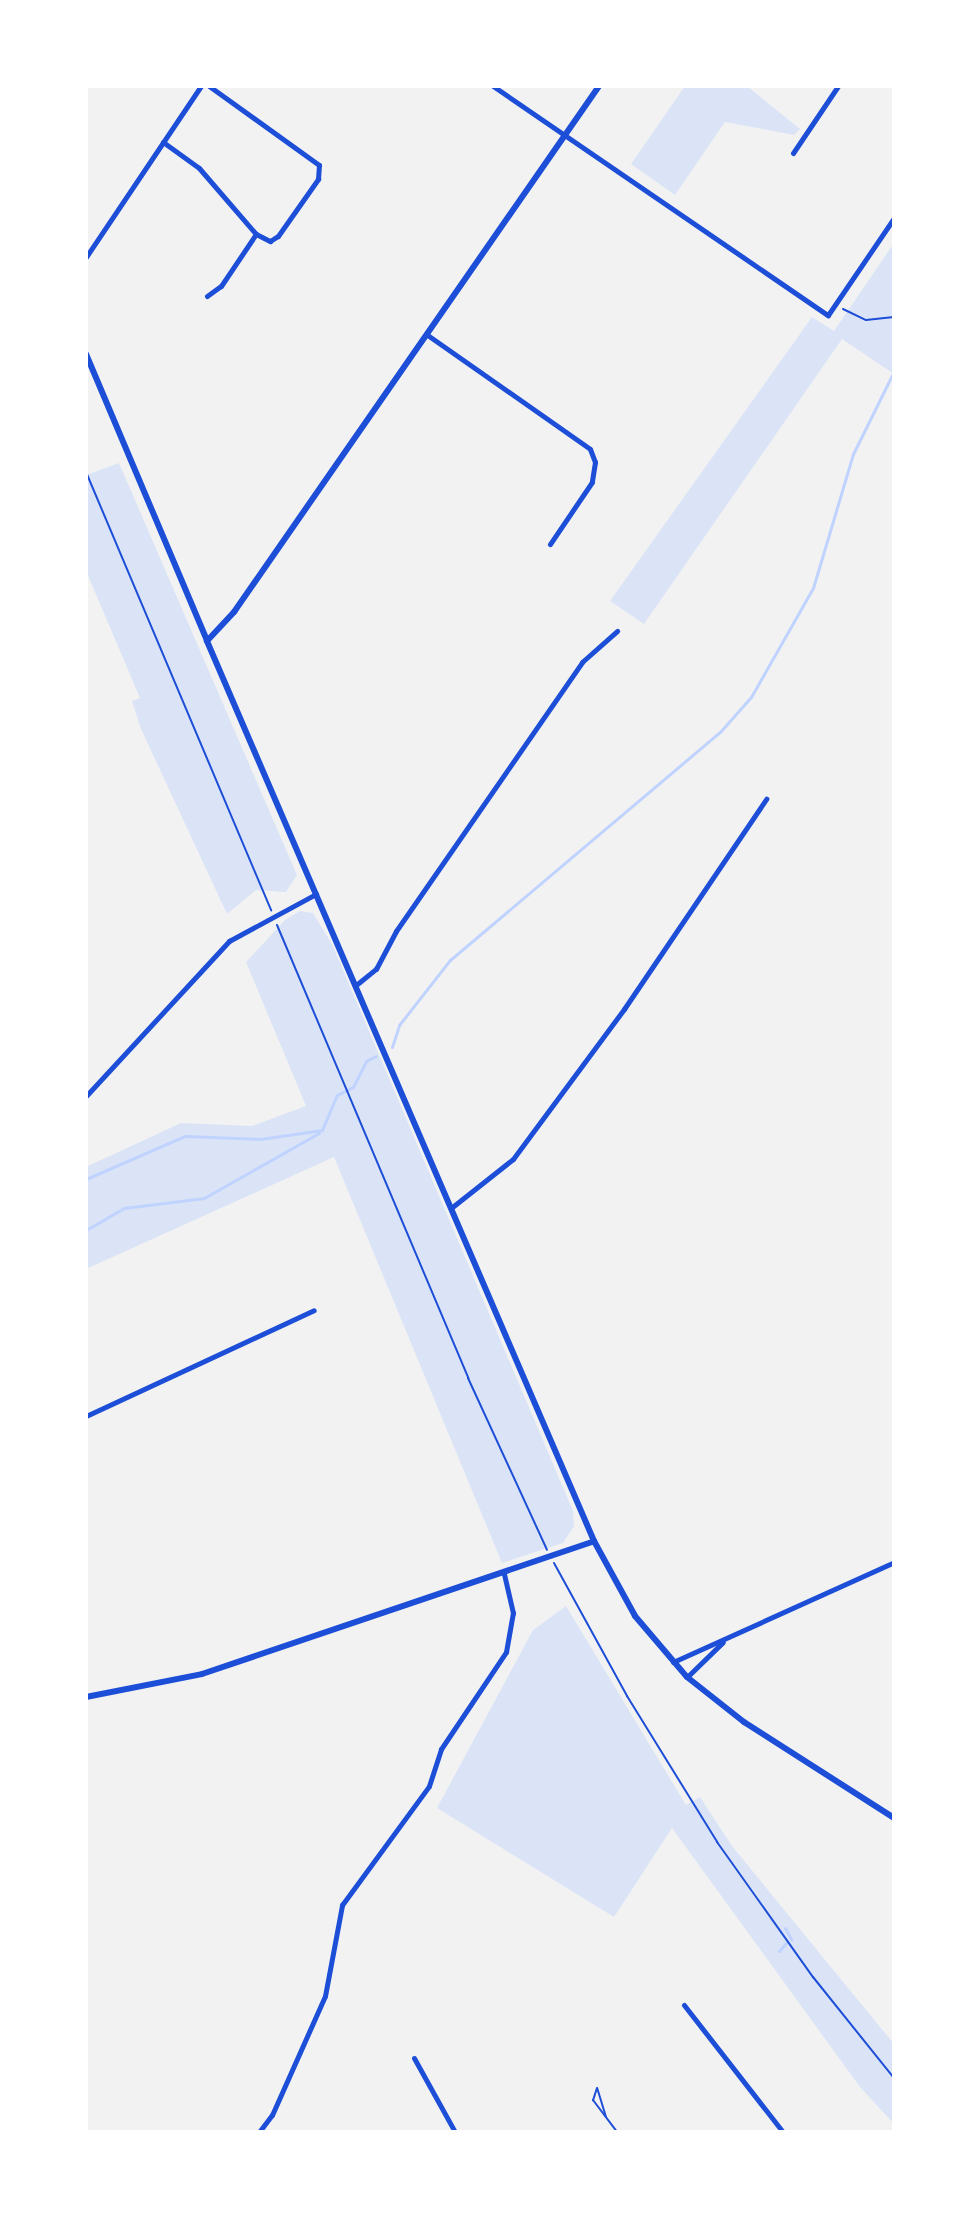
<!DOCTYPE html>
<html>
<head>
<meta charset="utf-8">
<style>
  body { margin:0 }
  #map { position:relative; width:980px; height:2218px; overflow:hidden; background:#f2f2f2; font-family:Inter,sans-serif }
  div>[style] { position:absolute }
  .green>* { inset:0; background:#dbe4f7 }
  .stream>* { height:3px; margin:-1.5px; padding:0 1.5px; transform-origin:1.5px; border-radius:1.5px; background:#bfd3fe }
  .path>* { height:2px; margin:-1px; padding:0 1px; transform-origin:1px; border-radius:1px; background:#1d4ed8 }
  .service>* { height:2px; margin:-1px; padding:0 1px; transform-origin:1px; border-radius:1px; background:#1d4ed8 }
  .minor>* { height:5px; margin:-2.5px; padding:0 2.5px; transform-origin:2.5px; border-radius:2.5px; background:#1d4ed8 }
  .tertiary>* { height:6px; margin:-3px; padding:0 3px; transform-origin:3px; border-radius:3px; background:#1d4ed8 }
  .secondary>* { height:6px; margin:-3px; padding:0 3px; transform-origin:3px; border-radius:3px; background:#1d4ed8 }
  span { translate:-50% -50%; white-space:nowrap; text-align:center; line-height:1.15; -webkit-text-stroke:6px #fff; paint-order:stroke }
  .frame { position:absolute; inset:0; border:88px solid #fff; pointer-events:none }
</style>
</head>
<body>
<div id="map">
  <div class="green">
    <div style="clip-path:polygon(685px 86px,747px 86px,800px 129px,794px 135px,725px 122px,675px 195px,631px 164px)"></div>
    <div style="clip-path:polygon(894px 243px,894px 374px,842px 339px,644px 624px,610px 601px,812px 317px,834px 331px)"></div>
    <div style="clip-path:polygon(119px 463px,297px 875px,286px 892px,256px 890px,227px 914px,141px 729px,132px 701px,140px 698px,86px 571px,86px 475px)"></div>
    <div style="clip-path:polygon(300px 911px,313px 913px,332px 944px,573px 1511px,574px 1526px,563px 1543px,502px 1563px,334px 1157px,86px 1269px,86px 1167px,181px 1123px,252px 1126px,306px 1106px,246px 962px,285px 920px)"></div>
    <div style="clip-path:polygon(566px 1606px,686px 1805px,700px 1797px,732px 1846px,894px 2044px,894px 2124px,860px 2087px,672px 1828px,614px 1917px,437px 1808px,533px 1630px)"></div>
  </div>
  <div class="stream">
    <div style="left:392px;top:1047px;width:23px;rotate:-72deg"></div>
    <div style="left:399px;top:1025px;width:83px;rotate:-51.9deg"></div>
    <div style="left:450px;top:960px;width:353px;rotate:-40.2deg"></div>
    <div style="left:720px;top:732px;width:47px;rotate:-48.5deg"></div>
    <div style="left:751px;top:697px;width:125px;rotate:-60.4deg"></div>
    <div style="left:813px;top:588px;width:140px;rotate:-73.4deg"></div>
    <div style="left:853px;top:454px;width:93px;rotate:-63.7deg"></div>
    <div style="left:86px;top:1179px;width:108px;rotate:-23.5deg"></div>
    <div style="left:185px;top:1136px;width:75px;rotate:2.3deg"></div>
    <div style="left:260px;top:1139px;width:63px;rotate:-8.3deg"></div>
    <div style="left:322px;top:1130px;width:38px;rotate:-67deg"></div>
    <div style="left:337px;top:1095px;width:18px;rotate:-27deg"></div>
    <div style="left:353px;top:1087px;width:29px;rotate:-63deg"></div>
    <div style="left:366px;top:1061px;width:11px;rotate:-27deg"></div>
    <div style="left:86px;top:1230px;width:44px;rotate:-30.1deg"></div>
    <div style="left:124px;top:1208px;width:81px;rotate:-7.1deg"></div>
    <div style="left:204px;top:1198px;width:132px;rotate:-29.5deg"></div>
    <div style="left:785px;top:1928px;width:13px;rotate:61deg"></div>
    <div style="left:779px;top:1951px;width:11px;rotate:-49deg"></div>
  </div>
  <div class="path">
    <div style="left:843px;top:309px;width:25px;rotate:26deg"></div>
    <div style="left:866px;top:320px;width:28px;rotate:-6deg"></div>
    <div style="left:86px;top:472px;width:476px;rotate:67.1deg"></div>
    <div style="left:277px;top:925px;width:492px;rotate:67.1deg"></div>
    <div style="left:468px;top:1378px;width:189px;rotate:65.3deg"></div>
    <div style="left:554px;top:1563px;width:152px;rotate:61.2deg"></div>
    <div style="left:627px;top:1696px;width:172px;rotate:58.3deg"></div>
    <div style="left:717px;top:1842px;width:166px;rotate:54.6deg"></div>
    <div style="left:813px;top:1977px;width:129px;rotate:51.3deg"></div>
  </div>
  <div class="service">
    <div style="left:606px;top:2117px;width:30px;rotate:-107deg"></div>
    <div style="left:597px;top:2088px;width:13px;rotate:108deg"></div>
    <div style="left:593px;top:2100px;width:40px;rotate:53deg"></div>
  </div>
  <div class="minor">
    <div style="left:493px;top:86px;width:406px;rotate:34.4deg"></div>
    <div style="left:828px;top:315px;width:117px;rotate:-55.8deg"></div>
    <div style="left:163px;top:142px;width:44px;rotate:35.8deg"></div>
    <div style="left:199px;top:168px;width:87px;rotate:49.2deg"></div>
    <div style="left:256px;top:234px;width:16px;rotate:27deg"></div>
    <div style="left:270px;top:241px;width:9px;rotate:-32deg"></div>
    <div style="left:278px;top:236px;width:70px;rotate:-54.9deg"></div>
    <div style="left:318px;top:179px;width:14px;rotate:-86deg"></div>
    <div style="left:319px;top:165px;width:135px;rotate:-144.3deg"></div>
    <div style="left:793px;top:153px;width:81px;rotate:-56.1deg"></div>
    <div style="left:86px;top:257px;width:206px;rotate:-56.1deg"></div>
    <div style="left:207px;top:296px;width:17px;rotate:-36deg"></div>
    <div style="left:221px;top:286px;width:63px;rotate:-56.1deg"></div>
    <div style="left:426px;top:334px;width:200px;rotate:35deg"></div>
    <div style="left:590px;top:449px;width:14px;rotate:69deg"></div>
    <div style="left:595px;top:462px;width:20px;rotate:99deg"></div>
    <div style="left:592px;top:482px;width:75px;rotate:124.1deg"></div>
    <div style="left:356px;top:985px;width:26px;rotate:-39deg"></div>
    <div style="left:376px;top:969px;width:43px;rotate:-62.2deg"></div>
    <div style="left:396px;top:931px;width:327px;rotate:-55.3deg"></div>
    <div style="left:582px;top:662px;width:47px;rotate:-41.5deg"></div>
    <div style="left:86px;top:1096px;width:211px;rotate:-47.3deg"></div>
    <div style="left:229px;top:941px;width:99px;rotate:-28.4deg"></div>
    <div style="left:451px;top:1208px;width:79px;rotate:-38.3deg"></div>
    <div style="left:513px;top:1159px;width:187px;rotate:-53.5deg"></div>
    <div style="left:624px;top:1009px;width:254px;rotate:-55.9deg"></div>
    <div style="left:86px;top:1416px;width:251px;rotate:-24.9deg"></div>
    <div style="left:673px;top:1662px;width:243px;rotate:-24.3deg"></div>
    <div style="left:687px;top:1677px;width:50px;rotate:-44.2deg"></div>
    <div style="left:684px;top:2005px;width:161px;rotate:52.1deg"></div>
    <div style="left:414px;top:2058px;width:85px;rotate:61deg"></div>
    <div style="left:259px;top:2132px;width:21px;rotate:-53deg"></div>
    <div style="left:272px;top:2115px;width:130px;rotate:-66deg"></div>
    <div style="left:325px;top:1996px;width:93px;rotate:-79.4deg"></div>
    <div style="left:342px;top:1905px;width:147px;rotate:-53.8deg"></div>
    <div style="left:429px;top:1786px;width:39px;rotate:-72deg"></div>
    <div style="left:441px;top:1749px;width:117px;rotate:-56.2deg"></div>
    <div style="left:506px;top:1652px;width:40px;rotate:-80deg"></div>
    <div style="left:513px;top:1613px;width:40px;rotate:-103deg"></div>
  </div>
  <div class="tertiary">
    <div style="left:86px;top:354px;width:311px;rotate:67.1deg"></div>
    <div style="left:594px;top:1541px;width:85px;rotate:61.3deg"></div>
    <div style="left:635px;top:1616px;width:80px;rotate:49.6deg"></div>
    <div style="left:687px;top:1677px;width:73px;rotate:38.3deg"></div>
    <div style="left:744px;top:1722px;width:178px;rotate:32.6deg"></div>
  </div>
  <div class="secondary">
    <div style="left:86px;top:1697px;width:118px;rotate:-11.2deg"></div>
    <div style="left:202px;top:1674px;width:414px;rotate:-18.7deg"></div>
    <div style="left:594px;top:1541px;width:980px;rotate:-113.27deg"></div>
    <div style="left:207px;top:641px;width:40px;rotate:-47deg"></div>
    <div style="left:234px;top:612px;width:640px;rotate:-55.24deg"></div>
  </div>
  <div class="frame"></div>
</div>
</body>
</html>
